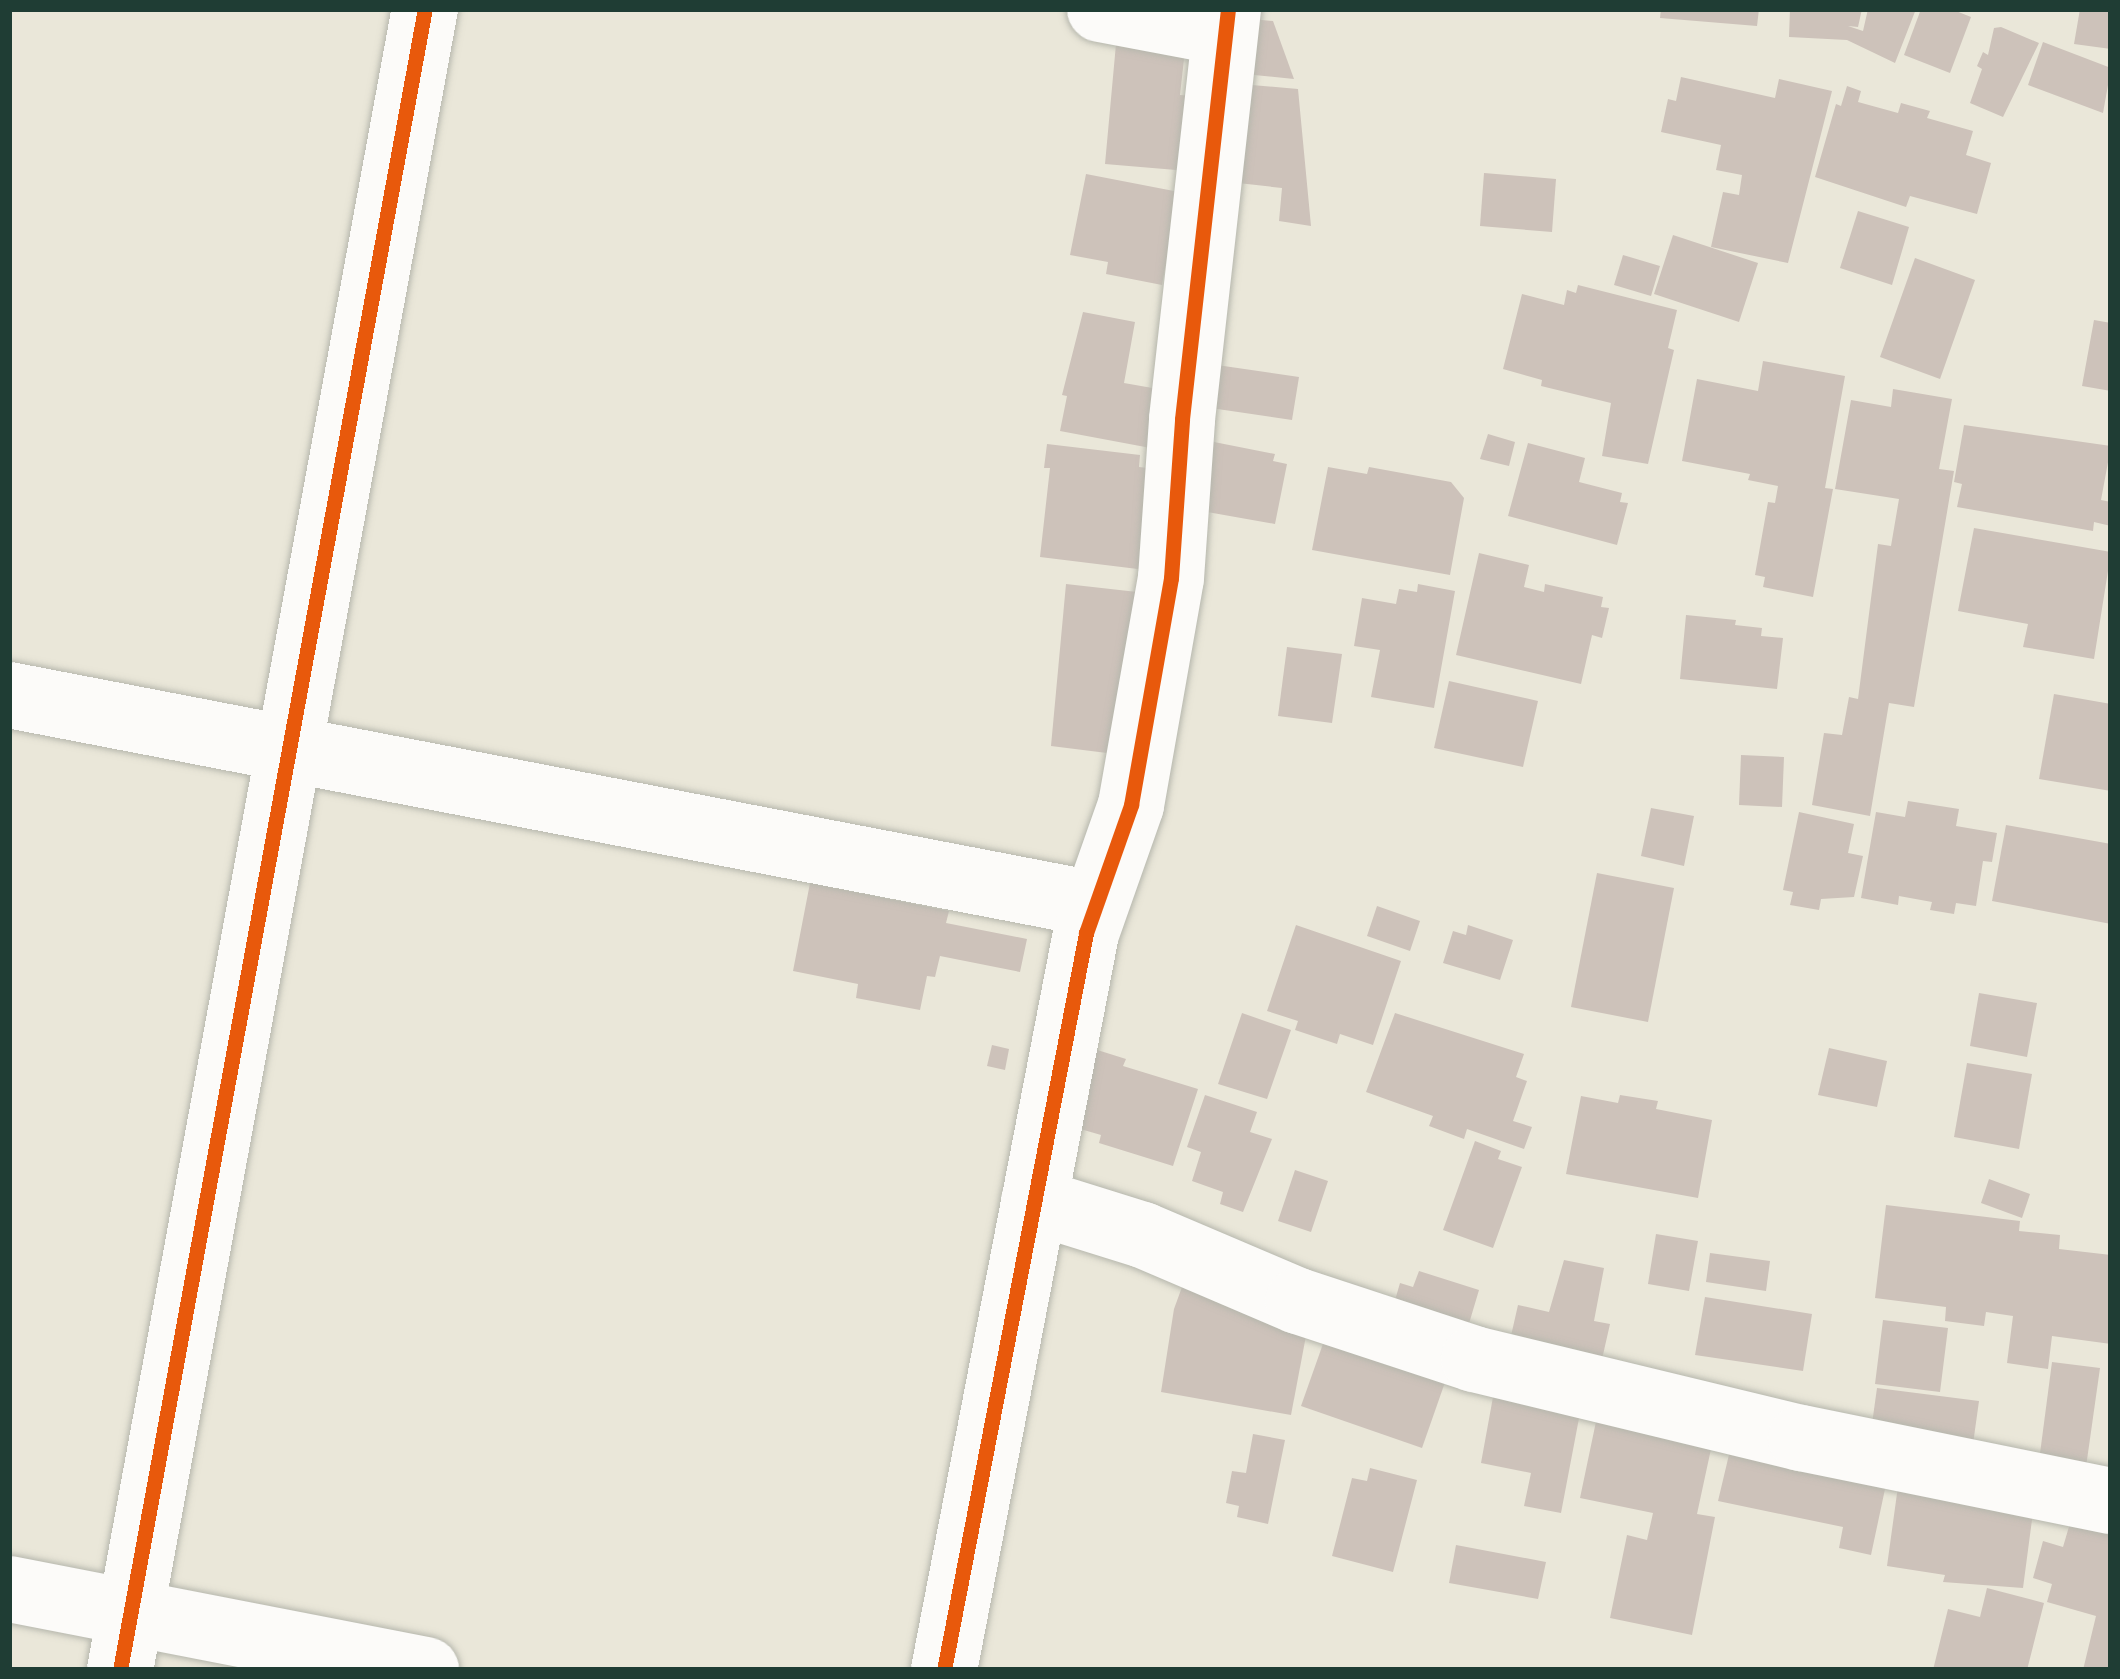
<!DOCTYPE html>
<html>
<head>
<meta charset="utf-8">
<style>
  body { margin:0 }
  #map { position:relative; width:2120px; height:1679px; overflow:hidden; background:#eae7d9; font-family:"Architects Daughter",sans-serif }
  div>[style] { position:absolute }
  .building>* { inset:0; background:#cdc2ba }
  .roads { filter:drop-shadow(0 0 3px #b6b7ad) drop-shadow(0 0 3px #b6b7ad) }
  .minor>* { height:66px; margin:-33px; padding:0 33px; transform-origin:33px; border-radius:33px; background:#fcfbf9 }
  .cycleway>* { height:15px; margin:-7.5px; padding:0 7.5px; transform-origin:7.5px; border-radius:7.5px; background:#e8590c }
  span { translate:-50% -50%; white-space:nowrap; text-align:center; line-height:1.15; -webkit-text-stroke:9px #fff; paint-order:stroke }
  .frame { position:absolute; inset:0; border:12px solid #1f3d34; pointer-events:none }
</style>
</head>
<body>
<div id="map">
  <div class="building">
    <div style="clip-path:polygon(1661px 9px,1759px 9px,1757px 26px,1660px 18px)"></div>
    <div style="clip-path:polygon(1790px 9px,1862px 9px,1858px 27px,1848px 26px,1863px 31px,1868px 9px,1916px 9px,1895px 63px,1847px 40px,1789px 37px)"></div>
    <div style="clip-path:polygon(1921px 9px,1951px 9px,1971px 17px,1950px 73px,1904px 55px)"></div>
    <div style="clip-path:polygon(2080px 9px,2111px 9px,2111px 49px,2074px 44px)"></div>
    <div style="clip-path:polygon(1251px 19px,1273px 21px,1294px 79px,1244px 74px)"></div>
    <div style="clip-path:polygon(2001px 27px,2039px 43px,2003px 117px,1970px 103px,1982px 69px,1977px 66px,1983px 52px,1988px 55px,1994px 28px)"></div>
    <div style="clip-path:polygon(2043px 42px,2111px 68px,2103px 113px,2028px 85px)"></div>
    <div style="clip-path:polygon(1116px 44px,1185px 50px,1180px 95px,1195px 96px,1188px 171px,1105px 164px)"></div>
    <div style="clip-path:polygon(1681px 77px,1775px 98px,1779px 79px,1832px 91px,1788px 263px,1711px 247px,1723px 192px,1739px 195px,1742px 175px,1716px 170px,1721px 145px,1661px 132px,1668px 99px,1676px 101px)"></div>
    <div style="clip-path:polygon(1240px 84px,1298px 89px,1311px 226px,1279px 221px,1282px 188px,1229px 182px)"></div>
    <div style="clip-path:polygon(1847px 86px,1861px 91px,1858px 102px,1898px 113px,1901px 103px,1930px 111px,1927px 118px,1973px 131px,1966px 155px,1991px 163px,1977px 214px,1910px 196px,1906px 207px,1815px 177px,1836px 104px,1841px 106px)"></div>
    <div style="clip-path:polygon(1484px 173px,1556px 179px,1552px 232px,1480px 226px)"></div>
    <div style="clip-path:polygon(1086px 174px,1179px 192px,1162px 285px,1106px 274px,1108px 262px,1070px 255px)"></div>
    <div style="clip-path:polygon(1858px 211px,1909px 227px,1892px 285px,1840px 268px)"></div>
    <div style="clip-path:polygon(1673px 235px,1758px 263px,1739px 322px,1654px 294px)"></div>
    <div style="clip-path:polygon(1623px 255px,1660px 266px,1651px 296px,1614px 285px)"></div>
    <div style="clip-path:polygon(1915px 258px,1975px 280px,1940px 379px,1880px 357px)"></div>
    <div style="clip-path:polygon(1578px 285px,1677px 310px,1668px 348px,1674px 350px,1648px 464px,1602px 456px,1611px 403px,1541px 386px,1542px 380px,1503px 369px,1522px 294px,1564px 305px,1567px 290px,1576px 293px)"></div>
    <div style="clip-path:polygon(1083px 312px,1135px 322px,1124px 383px,1158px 389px,1156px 449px,1060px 431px,1067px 396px,1062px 395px)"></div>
    <div style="clip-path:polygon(2094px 320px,2111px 323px,2111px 391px,2082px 386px)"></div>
    <div style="clip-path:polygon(1763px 361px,1845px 376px,1825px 488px,1833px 489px,1813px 597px,1763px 587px,1765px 577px,1755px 575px,1768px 502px,1775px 503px,1778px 486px,1748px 480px,1750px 474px,1682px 461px,1697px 379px,1758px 391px)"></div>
    <div style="clip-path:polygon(1210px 364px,1299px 377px,1292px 420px,1204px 407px)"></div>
    <div style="clip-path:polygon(1893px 389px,1952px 399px,1939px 469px,1954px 471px,1914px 707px,1889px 703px,1870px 816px,1812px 805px,1824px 733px,1842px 735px,1849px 697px,1858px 699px,1878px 544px,1891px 546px,1899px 499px,1835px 489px,1851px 400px,1891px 407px)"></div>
    <div style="clip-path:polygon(1964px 425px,2111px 446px,2101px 500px,2111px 502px,2111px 526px,2094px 522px,2093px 531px,1957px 507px,1962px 484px,1954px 482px)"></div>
    <div style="clip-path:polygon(1488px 434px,1515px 442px,1509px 466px,1480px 459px)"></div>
    <div style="clip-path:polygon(1209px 441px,1275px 454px,1273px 461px,1287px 464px,1275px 524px,1196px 510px)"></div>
    <div style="clip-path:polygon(1528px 443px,1585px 458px,1579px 482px,1622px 493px,1620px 502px,1628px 503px,1617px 545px,1508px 516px)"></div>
    <div style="clip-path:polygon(1047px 444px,1140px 455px,1139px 467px,1166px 470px,1154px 571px,1040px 557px,1050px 468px,1044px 468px)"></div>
    <div style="clip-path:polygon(1328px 467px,1367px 474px,1369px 467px,1451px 482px,1464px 498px,1450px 575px,1312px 550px)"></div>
    <div style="clip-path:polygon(1974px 528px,2111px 552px,2094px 659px,2023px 647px,2028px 624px,1958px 611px)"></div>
    <div style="clip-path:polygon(1479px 553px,1529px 565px,1524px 587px,1544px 592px,1545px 584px,1603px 597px,1601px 607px,1609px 608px,1602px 638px,1592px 635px,1581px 684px,1456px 655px)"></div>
    <div style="clip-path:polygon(1066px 584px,1146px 593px,1123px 755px,1051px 746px)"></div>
    <div style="clip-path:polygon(1418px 584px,1455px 591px,1434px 708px,1371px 697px,1380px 650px,1354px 646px,1362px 598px,1396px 604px,1399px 589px,1417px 592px)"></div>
    <div style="clip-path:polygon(1686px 615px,1736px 620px,1735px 625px,1762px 628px,1761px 636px,1783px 638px,1777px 689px,1680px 679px)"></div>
    <div style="clip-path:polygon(1287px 647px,1342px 654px,1332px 723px,1278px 716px)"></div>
    <div style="clip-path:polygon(1449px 681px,1538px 701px,1523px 767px,1434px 748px)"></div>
    <div style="clip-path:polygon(2054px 694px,2111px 704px,2111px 791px,2039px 779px)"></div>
    <div style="clip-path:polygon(1741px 755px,1784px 757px,1782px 807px,1739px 805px)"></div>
    <div style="clip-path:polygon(1908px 801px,1959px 809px,1956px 826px,1997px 833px,1992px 862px,1983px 861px,1976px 906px,1956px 903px,1954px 914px,1930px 910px,1932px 902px,1899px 896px,1898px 905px,1861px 898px,1876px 812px,1905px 817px)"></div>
    <div style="clip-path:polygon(1651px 808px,1694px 816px,1684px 866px,1641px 856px)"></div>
    <div style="clip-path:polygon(1799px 812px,1854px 824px,1848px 853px,1863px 856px,1854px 897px,1821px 899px,1819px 910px,1790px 905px,1793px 892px,1783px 890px)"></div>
    <div style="clip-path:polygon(2006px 825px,2111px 844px,2111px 924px,1992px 901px)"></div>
    <div style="clip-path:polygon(1597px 873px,1674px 888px,1648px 1022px,1571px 1007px)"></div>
    <div style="clip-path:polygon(810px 883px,949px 911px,946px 923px,1027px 939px,1020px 972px,940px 956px,935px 977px,927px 976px,920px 1010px,856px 998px,858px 984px,793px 971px)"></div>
    <div style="clip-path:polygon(1377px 906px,1420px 921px,1410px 951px,1367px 936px)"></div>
    <div style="clip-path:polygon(1296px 925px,1401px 961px,1373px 1045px,1340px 1034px,1337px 1044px,1295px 1030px,1298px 1021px,1267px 1011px)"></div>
    <div style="clip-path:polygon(1468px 925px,1513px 940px,1500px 980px,1443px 963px,1453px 931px,1466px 935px)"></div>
    <div style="clip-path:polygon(1979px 993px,2037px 1003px,2027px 1057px,1970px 1046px)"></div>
    <div style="clip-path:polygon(1242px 1013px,1291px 1030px,1267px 1099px,1218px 1084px)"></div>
    <div style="clip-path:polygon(1395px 1013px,1524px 1054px,1516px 1077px,1527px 1081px,1513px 1121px,1532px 1127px,1524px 1149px,1467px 1129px,1464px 1139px,1429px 1126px,1433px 1116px,1366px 1092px)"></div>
    <div style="clip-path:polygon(992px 1045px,1009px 1049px,1005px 1070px,987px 1066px)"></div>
    <div style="clip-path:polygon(1091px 1048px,1126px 1059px,1123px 1066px,1198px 1089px,1173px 1166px,1099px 1143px,1101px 1135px,1077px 1128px)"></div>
    <div style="clip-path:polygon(1829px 1048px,1887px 1061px,1877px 1107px,1818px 1095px)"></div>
    <div style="clip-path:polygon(1967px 1063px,2032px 1074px,2019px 1149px,1954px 1137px)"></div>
    <div style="clip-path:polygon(1205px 1095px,1257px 1112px,1250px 1132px,1272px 1139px,1243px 1212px,1220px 1204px,1223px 1192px,1192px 1181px,1201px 1152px,1187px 1147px)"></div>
    <div style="clip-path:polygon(1620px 1095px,1658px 1101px,1656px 1109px,1712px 1120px,1698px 1198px,1566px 1174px,1581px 1096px,1618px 1103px)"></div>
    <div style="clip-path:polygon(1475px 1141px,1501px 1151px,1498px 1159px,1522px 1167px,1493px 1248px,1443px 1230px)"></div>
    <div style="clip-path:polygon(1295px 1170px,1328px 1181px,1311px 1232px,1278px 1221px)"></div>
    <div style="clip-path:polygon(1989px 1179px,2030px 1194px,2022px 1218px,1981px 1203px)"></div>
    <div style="clip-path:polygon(1886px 1205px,2020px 1221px,2019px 1231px,2060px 1235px,2059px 1249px,2111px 1255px,2111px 1344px,2052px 1336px,2048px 1369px,2007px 1363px,2013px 1316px,1986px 1312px,1984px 1326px,1945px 1321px,1946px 1307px,1875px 1298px)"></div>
    <div style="clip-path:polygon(1656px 1234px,1698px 1241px,1689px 1291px,1648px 1284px)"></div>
    <div style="clip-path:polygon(1710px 1253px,1770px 1261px,1766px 1291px,1706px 1282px)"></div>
    <div style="clip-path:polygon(1564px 1260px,1604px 1268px,1594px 1321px,1610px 1324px,1600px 1368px,1508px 1349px,1518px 1305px,1549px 1312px)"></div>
    <div style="clip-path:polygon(1419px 1271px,1479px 1290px,1465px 1337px,1391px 1314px,1400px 1283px,1413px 1287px)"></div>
    <div style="clip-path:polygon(1186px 1276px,1309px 1320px,1291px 1415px,1161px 1392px,1174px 1309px)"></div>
    <div style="clip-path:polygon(1705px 1297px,1812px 1314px,1803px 1371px,1695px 1355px)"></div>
    <div style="clip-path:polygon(1883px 1320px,1948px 1328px,1940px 1392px,1875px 1384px)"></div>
    <div style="clip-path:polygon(1330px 1324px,1450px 1368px,1422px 1448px,1301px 1406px)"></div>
    <div style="clip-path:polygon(2052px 1362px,2100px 1368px,2086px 1467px,2039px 1461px)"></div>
    <div style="clip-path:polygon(1877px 1388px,1979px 1401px,1973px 1444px,1871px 1431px)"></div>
    <div style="clip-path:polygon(1493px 1397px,1580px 1413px,1561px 1513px,1524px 1506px,1531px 1473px,1481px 1463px)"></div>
    <div style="clip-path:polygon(1598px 1412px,1714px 1435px,1697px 1514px,1715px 1517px,1692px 1635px,1610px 1618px,1627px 1535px,1647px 1540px,1653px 1513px,1580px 1498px)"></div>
    <div style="clip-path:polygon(1253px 1434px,1285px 1440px,1268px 1524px,1237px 1517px,1239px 1506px,1226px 1503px,1232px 1471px,1246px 1473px)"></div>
    <div style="clip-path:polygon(1732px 1442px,1888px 1475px,1871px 1555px,1839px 1548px,1843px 1527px,1718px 1501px)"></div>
    <div style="clip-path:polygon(1370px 1468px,1417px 1480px,1393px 1572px,1332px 1556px,1352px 1478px,1367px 1481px)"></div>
    <div style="clip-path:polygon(1899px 1479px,2035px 1497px,2023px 1588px,1943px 1582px,1945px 1575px,1887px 1566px)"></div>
    <div style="clip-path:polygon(2073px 1513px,2111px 1525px,2111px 1670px,2083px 1670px,2096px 1616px,2047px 1602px,2052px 1584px,2033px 1578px,2043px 1541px,2063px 1547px)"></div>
    <div style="clip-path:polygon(1456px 1545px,1546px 1562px,1538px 1599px,1449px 1583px)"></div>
    <div style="clip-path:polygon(1987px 1588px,2044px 1603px,2027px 1670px,1933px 1670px,1948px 1609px,1980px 1617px)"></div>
  </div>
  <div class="roads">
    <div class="minor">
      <div style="left:1100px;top:9px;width:124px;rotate:10.7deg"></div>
      <div style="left:9px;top:695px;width:1104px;rotate:10.91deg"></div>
      <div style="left:1034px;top:1201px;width:114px;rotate:17.3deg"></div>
      <div style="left:1143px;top:1235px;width:168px;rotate:23.1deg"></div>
      <div style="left:1298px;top:1301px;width:185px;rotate:18.2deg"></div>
      <div style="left:1474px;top:1359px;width:336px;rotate:13.6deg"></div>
      <div style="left:1801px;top:1438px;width:316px;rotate:11.5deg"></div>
      <div style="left:9px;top:1589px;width:425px;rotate:11deg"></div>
      <div style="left:120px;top:1670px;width:1689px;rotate:-79.6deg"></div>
      <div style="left:944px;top:1670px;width:751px;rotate:-79.09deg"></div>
      <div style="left:1086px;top:933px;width:136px;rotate:-70.6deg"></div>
      <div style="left:1131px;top:805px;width:230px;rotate:-80deg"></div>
      <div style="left:1171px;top:578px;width:159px;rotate:-86deg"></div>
      <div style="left:1182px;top:419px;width:413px;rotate:-83.6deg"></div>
    </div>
  </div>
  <div class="cycleway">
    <div style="left:120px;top:1670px;width:1689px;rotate:-79.6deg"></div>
    <div style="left:944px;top:1670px;width:751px;rotate:-79.09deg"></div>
    <div style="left:1086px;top:933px;width:136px;rotate:-70.6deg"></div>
    <div style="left:1131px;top:805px;width:230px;rotate:-80deg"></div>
    <div style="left:1171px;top:578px;width:159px;rotate:-86deg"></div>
    <div style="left:1182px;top:419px;width:413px;rotate:-83.6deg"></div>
  </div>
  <div class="frame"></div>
</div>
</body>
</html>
